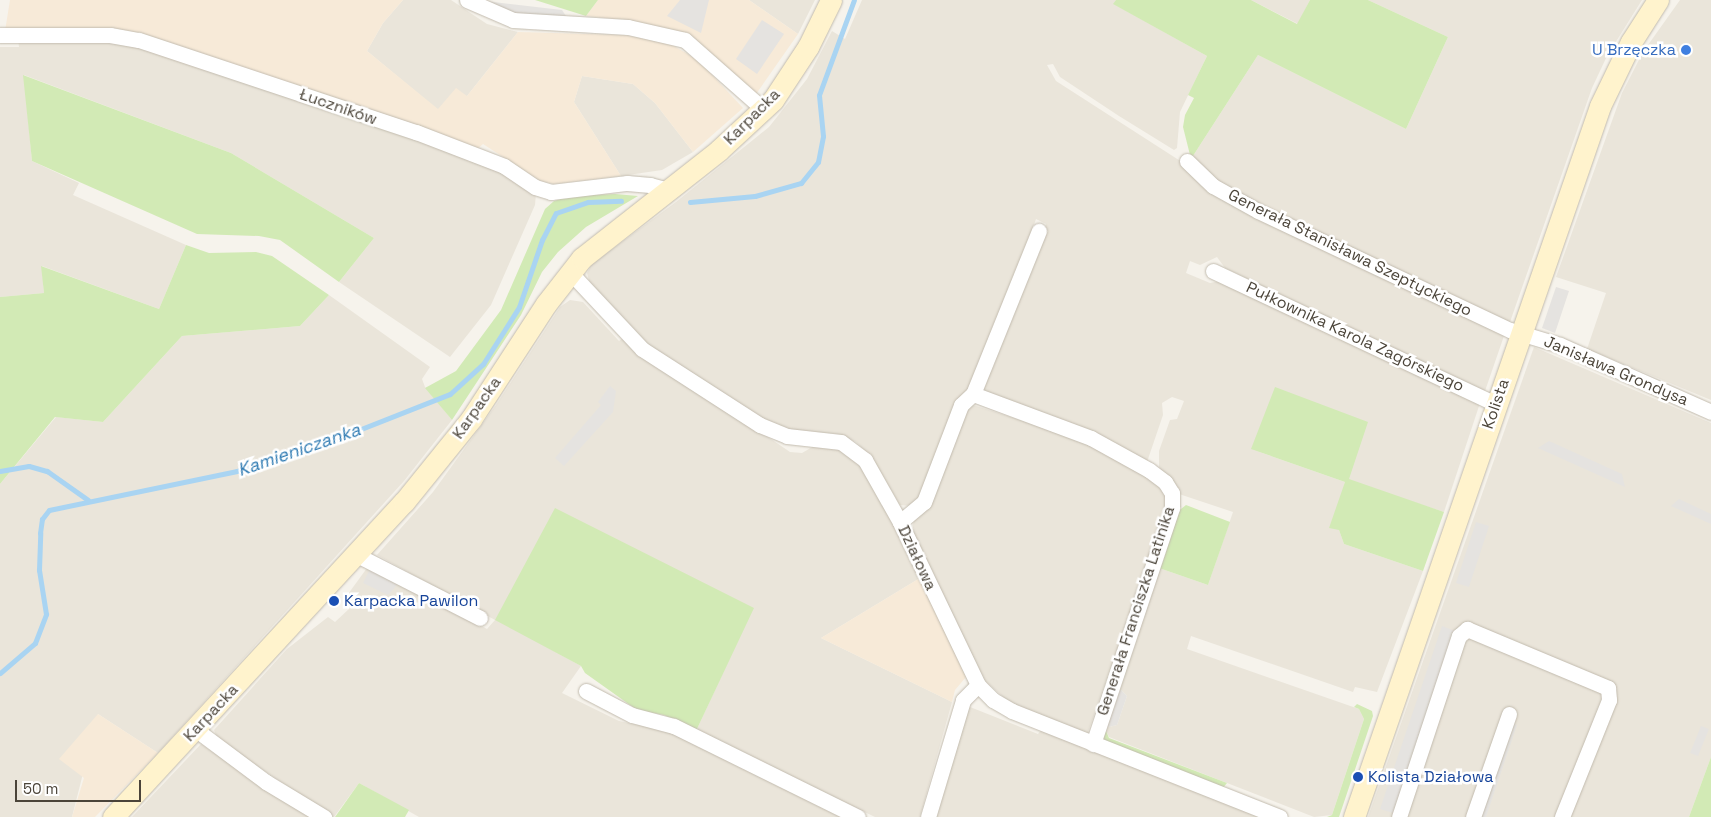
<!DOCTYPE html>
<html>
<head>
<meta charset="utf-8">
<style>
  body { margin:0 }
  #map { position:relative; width:1711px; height:817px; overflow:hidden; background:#f6f3ec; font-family:"Space Grotesk",sans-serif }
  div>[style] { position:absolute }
  .residential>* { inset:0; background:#eae5da }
  .commercial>* { inset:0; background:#f7ead8 }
  .green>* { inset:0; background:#d2eab5 }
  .parking>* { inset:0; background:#e5e3e0 }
  .stream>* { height:5px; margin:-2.5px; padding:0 2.5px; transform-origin:2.5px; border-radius:2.5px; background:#a9d4f2 }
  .roads { filter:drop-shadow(0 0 1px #c2bbae) drop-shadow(0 0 1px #c2bbae) }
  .street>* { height:15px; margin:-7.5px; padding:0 7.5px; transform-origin:7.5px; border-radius:7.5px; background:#fff }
  .secondary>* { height:21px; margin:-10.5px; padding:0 10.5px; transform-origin:10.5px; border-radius:10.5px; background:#fff3cd }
  .dots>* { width:14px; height:14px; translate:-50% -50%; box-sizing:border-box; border:2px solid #fff; border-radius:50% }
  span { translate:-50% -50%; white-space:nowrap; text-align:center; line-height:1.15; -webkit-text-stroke:5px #fff; paint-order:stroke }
  .shop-label { font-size:16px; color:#366cbe }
  .right { translate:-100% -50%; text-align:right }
  .street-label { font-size:16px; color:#4b4439 }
  .transit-label { font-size:16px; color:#164399 }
  .left { translate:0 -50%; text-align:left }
  .water-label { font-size:18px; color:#2e7ab2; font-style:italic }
  .scale { position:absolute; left:15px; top:780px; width:126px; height:22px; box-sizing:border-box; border:2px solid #4b4439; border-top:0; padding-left:6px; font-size:15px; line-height:18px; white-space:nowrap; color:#4b4439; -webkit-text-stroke:4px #fff; paint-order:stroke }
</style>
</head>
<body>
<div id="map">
  <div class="residential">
    <div style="clip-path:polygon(403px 0,451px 0,487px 24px,518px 32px,467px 96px,438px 110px,367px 51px,383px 23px)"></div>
    <div style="clip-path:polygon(749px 0,815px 0,798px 34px)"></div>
    <div style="clip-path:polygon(862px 0,1116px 0,1114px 4px,1207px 56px,1180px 112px,1177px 148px,1174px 150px,1119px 116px,1060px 77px,1053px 64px,1047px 65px,1056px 81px,1185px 164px,1505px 333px,1485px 391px,1482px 391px,1225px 268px,1217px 257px,1200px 265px,1190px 261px,1186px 273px,1210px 283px,1221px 281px,1480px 403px,1444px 512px,1251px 449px,1345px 482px,1339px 530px,1344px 544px,1423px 571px,1377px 692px,1355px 687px,1353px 692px,1191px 636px,1187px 649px,1359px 709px,1364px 719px,1332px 815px,1314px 817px,1109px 737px,1105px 728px,1117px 725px,1127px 696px,1118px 687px,1159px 568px,1208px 585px,1233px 512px,1176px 493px,1159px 467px,1159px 451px,1170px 420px,1177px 419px,1184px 401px,1172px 397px,1162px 403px,1163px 415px,1147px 462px,982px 392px,980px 388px,1046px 224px,1036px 219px,1017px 275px,923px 495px,912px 506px,900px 505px,873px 459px,856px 442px,838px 434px,800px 432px,776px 427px,647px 346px,590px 284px,587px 273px,592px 264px,676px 202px,769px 127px,807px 79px,832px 31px,845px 39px)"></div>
    <div style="clip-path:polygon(1251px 0,1310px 0,1298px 24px)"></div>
    <div style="clip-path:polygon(1368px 0,1642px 0,1607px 56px,1592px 88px,1510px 322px,1505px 322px,1234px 194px,1191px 159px,1258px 55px,1406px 129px,1448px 37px)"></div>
    <div style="clip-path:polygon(1680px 0,1711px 0,1711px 400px,1587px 349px,1606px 293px,1556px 277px,1622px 93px,1643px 52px)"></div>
    <div style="clip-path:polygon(18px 39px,110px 39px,182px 57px,495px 168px,536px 194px,535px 205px,491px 305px,450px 357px,339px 282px,374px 238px,231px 153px,24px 75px,32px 161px,79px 183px,73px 195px,186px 245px,159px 309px,42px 266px,44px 293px,0 297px,0 47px,19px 47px)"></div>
    <div style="clip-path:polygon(582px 76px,633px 84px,655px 103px,693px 152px,662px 170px,621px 176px,574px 102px)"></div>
    <div style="clip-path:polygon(329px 295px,430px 367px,422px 379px,425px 387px,452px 420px,404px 481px,158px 753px,98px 714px,72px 817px,0 817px,0 484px,56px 417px,103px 422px,182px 336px,300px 326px)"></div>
    <div style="clip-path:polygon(570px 300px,583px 302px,619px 341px,623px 338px,790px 452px,802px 453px,814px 446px,834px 447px,854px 458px,871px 479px,920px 578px,821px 638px,952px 702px,920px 817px,875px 817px,696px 731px,753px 608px,496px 619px,581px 666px,562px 693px,619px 721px,668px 731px,840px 817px,419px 817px,359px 783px,334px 817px,218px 740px,214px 730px,287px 649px,328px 617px,335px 622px,350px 608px,343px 601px,367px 568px,442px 603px,487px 629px,495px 620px,377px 555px,433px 492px,496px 405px,560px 307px)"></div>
    <div style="clip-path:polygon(1534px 347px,1711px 423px,1711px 757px,1689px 817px,1368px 817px)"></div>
    <div style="clip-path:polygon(970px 404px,1086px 441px,1159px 485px,1167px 498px,1167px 507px,1087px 735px,1010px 703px,982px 678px,911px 535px,914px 520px)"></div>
    <div style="clip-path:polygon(970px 707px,1038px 734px,1041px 730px,1260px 817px,935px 817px,966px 711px)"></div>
    <div style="clip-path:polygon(201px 744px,263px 787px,312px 817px,132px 817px)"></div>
  </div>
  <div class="commercial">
    <div style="clip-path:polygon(10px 0,403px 0,383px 23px,367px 51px,438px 109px,456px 88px,467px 96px,518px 32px,624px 35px,667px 42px,698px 60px,743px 108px,693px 152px,655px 103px,633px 84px,582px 76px,574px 102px,621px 176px,554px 184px,540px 181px,483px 144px,475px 151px,186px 50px,5px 31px)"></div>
    <div style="clip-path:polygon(598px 0,749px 0,798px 34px,754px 97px,688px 36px,633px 21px,586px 16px)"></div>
    <div style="clip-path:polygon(920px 578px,966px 677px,955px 690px,952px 702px,821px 638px)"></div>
    <div style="clip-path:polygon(98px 714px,158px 753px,95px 817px,72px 817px,84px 778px,59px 759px)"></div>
  </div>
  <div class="green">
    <div style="clip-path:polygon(535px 0,598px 0,586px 16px)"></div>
    <div style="clip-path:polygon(1116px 0,1251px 0,1297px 24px,1310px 0,1368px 0,1448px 37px,1406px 129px,1258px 55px,1191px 159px,1183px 127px,1185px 115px,1194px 98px,1188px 95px,1207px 56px,1113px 4px)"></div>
    <div style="clip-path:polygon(23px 75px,231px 153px,374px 238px,339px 282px,280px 240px,259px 236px,197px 234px,32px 161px)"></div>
    <div style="clip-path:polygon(615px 194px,638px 196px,586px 227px,558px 252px,542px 272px,521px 315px,452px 420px,425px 388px,456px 371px,501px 310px,545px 209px,554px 201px,571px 196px)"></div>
    <div style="clip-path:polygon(186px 245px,209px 253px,256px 252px,272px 256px,329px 295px,300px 326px,182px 336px,103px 422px,55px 417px,0 484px,0 297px,44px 293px,41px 266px,159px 309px)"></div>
    <div style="clip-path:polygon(1275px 387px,1368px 422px,1349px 479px,1444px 512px,1423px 571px,1344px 544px,1339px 530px,1329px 528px,1345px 482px,1251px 449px)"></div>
    <div style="clip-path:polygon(1186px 505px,1230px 522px,1208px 585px,1159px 568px,1176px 513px)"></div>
    <div style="clip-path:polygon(555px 508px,754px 608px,696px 731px,664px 715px,637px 710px,585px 673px,581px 666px,495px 620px)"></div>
    <div style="clip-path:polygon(1357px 704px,1372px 711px,1373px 716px,1339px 817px,1327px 817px,1332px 815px,1364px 719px,1359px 709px,1354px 707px)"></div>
    <div style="clip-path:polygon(1105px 728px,1109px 738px,1227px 783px,1222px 789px,1104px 742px,1101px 738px)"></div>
    <div style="clip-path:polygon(1711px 757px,1711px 817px,1689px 817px)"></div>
    <div style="clip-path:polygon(359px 783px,409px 810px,405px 817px,335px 817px)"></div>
  </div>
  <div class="parking">
    <div style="clip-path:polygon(477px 0,562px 10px,568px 19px,516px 17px)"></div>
    <div style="clip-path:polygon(680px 0,709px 0,701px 33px,667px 16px)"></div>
    <div style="clip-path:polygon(762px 20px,784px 34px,757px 74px,736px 59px)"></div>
    <div style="clip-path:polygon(1556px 287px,1569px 291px,1555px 333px,1542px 328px)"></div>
    <div style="clip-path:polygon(610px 386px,616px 391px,613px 412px,564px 466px,555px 458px,601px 405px,598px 402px)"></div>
    <div style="clip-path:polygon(1549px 441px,1622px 474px,1625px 487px,1538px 448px)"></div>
    <div style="clip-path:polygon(1679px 499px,1711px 514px,1711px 524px,1671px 506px)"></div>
    <div style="clip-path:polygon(1476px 522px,1489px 526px,1469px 587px,1456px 583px)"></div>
    <div style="clip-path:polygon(370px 569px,400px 582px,388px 595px,363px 583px)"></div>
    <div style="clip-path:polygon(1442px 626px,1455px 631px,1393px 813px,1380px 809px)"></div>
    <div style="clip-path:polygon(1118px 687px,1127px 696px,1117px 725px,1105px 728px)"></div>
    <div style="clip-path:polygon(1510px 723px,1517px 725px,1486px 817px,1478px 817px)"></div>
    <div style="clip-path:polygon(1701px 726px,1709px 729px,1698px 756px,1690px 753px)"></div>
  </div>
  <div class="stream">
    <div style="left:690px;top:202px;width:65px;rotate:-5.3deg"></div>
    <div style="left:755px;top:196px;width:48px;rotate:-15.8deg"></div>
    <div style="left:801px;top:183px;width:27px;rotate:-51deg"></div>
    <div style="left:818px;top:162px;width:26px;rotate:-79deg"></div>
    <div style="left:823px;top:136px;width:41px;rotate:-95.6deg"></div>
    <div style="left:819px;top:95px;width:101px;rotate:-69.8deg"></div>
    <div style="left:0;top:471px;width:29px;rotate:-10deg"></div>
    <div style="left:29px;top:466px;width:19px;rotate:16deg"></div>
    <div style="left:47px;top:471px;width:50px;rotate:35.3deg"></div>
    <div style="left:0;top:673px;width:46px;rotate:-40.6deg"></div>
    <div style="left:35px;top:643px;width:31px;rotate:-69deg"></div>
    <div style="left:46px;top:614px;width:45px;rotate:-99deg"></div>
    <div style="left:39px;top:570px;width:37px;rotate:-88deg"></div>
    <div style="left:40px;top:533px;width:14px;rotate:-82deg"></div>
    <div style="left:42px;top:519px;width:11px;rotate:-52deg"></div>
    <div style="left:49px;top:510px;width:192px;rotate:-11.7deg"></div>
    <div style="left:237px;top:471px;width:90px;rotate:-17.4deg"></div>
    <div style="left:323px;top:444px;width:136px;rotate:-21.5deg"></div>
    <div style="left:450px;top:394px;width:45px;rotate:-42.3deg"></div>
    <div style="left:483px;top:364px;width:67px;rotate:-57.7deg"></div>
    <div style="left:519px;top:307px;width:71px;rotate:-71.1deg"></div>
    <div style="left:542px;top:240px;width:30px;rotate:-63deg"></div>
    <div style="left:556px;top:213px;width:34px;rotate:-19deg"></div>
    <div style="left:588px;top:202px;width:33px;rotate:-2deg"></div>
  </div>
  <div class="roads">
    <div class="street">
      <div style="left:467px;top:0;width:50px;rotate:23.5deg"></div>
      <div style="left:513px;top:20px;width:115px;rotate:3.5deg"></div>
      <div style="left:628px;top:27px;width:58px;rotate:12.8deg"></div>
      <div style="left:685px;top:40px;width:104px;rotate:41.5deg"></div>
      <div style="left:0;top:35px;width:110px"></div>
      <div style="left:110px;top:35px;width:29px;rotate:10deg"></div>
      <div style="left:139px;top:40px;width:292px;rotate:18.4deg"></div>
      <div style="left:416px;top:132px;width:94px;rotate:21.1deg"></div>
      <div style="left:504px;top:166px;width:37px;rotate:34deg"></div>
      <div style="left:535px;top:187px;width:17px;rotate:17deg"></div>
      <div style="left:551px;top:192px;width:77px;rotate:-6.8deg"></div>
      <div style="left:627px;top:183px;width:23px;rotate:5deg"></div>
      <div style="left:650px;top:185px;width:20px;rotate:15deg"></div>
      <div style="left:1187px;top:161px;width:36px;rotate:44deg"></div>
      <div style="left:1213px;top:186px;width:51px;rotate:29.1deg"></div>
      <div style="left:1258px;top:211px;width:279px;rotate:25.3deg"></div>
      <div style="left:1510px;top:330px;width:52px;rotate:16.7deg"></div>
      <div style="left:1560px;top:345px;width:165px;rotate:23.9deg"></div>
      <div style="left:1213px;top:271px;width:313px;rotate:25.2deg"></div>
      <div style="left:570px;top:272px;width:105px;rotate:46.9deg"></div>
      <div style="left:642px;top:349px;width:140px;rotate:32.8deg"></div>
      <div style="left:760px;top:425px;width:29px;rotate:22deg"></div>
      <div style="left:787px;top:436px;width:54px;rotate:6.3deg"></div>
      <div style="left:841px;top:442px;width:30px;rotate:37deg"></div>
      <div style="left:865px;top:460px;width:71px;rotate:60.6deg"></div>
      <div style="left:900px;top:522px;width:181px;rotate:64.4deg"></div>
      <div style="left:978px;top:685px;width:21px;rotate:45deg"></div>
      <div style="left:993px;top:700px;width:22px;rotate:30deg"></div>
      <div style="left:1012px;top:711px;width:288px;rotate:21.6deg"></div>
      <div style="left:973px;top:394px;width:126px;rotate:20.4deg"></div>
      <div style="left:1091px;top:438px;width:66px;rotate:28.9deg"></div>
      <div style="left:1149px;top:470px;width:20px;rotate:37deg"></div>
      <div style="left:1165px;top:482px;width:13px;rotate:58deg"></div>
      <div style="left:1172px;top:493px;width:15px;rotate:90deg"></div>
      <div style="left:1172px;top:508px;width:249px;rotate:108.5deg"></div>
      <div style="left:900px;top:522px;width:31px;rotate:-40deg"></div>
      <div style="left:924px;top:502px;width:104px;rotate:-69.1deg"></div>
      <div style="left:961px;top:405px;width:16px;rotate:-43deg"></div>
      <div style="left:973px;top:394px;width:176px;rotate:-68deg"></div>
      <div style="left:357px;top:555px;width:138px;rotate:27.1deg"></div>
      <div style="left:586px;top:691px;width:52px;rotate:27.6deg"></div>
      <div style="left:632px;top:715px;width:43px;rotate:14.7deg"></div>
      <div style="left:674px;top:726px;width:205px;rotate:26.3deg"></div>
      <div style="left:195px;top:729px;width:89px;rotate:36.7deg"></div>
      <div style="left:266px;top:782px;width:68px;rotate:31.1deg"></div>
      <div style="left:928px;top:817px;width:122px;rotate:-73.3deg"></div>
      <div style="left:963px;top:700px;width:21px;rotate:-45deg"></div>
      <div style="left:1399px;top:817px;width:191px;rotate:-71.7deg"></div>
      <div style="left:1459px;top:636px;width:11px;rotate:-41deg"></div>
      <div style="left:1467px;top:629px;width:153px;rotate:22.7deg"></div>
      <div style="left:1608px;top:688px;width:12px;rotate:85deg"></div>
      <div style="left:1609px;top:700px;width:126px;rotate:111.9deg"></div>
      <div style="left:1473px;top:817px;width:109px;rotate:-70.7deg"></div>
    </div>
    <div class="secondary">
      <div style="left:113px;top:817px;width:429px;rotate:-47.3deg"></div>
      <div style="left:404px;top:502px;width:107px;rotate:-51.1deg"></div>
      <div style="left:471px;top:419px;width:137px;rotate:-56.9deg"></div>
      <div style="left:546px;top:304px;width:58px;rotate:-52deg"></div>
      <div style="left:582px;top:258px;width:174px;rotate:-38.2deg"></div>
      <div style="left:719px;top:150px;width:74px;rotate:-42.8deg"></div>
      <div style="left:773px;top:100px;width:64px;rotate:-56.6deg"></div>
      <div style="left:808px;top:47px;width:52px;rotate:-63.9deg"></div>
      <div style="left:1354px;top:817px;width:752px;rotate:-70.91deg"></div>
      <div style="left:1600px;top:106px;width:71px;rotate:-64.2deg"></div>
      <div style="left:1631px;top:42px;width:50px;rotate:-57.3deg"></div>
    </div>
  </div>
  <div class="dots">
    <div style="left:1686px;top:50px;background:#3f7fe0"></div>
    <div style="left:334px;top:601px;background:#1a4fb4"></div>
    <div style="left:1358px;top:777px;background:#1a4fb4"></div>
  </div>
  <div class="shop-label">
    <span class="right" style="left:1676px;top:50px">U Brzęczka</span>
  </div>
  <div class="street-label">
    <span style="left:338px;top:107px;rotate:19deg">Łuczników</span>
    <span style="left:752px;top:117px;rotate:-45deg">Karpacka</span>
    <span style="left:1350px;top:253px;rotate:26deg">Generała Stanisława Szeptyckiego</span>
    <span style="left:1355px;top:337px;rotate:25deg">Pułkownika Karola Zagórskiego</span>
    <span style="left:1616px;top:371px;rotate:23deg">Janisława Grondysa</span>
    <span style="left:1496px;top:404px;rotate:-71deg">Kolista</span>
    <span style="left:477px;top:408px;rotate:-55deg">Karpacka</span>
    <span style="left:917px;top:558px;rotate:65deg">Działowa</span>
    <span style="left:1136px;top:611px;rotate:-72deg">Generała Franciszka Latinika</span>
    <span style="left:211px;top:713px;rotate:-47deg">Karpacka</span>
  </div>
  <div class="transit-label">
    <span class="left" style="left:344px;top:601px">Karpacka Pawilon</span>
    <span class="left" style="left:1368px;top:777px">Kolista Działowa</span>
  </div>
  <div class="water-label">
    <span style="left:299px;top:450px;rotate:-19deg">Kamieniczanka</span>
  </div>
  <div class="scale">50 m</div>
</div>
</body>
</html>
